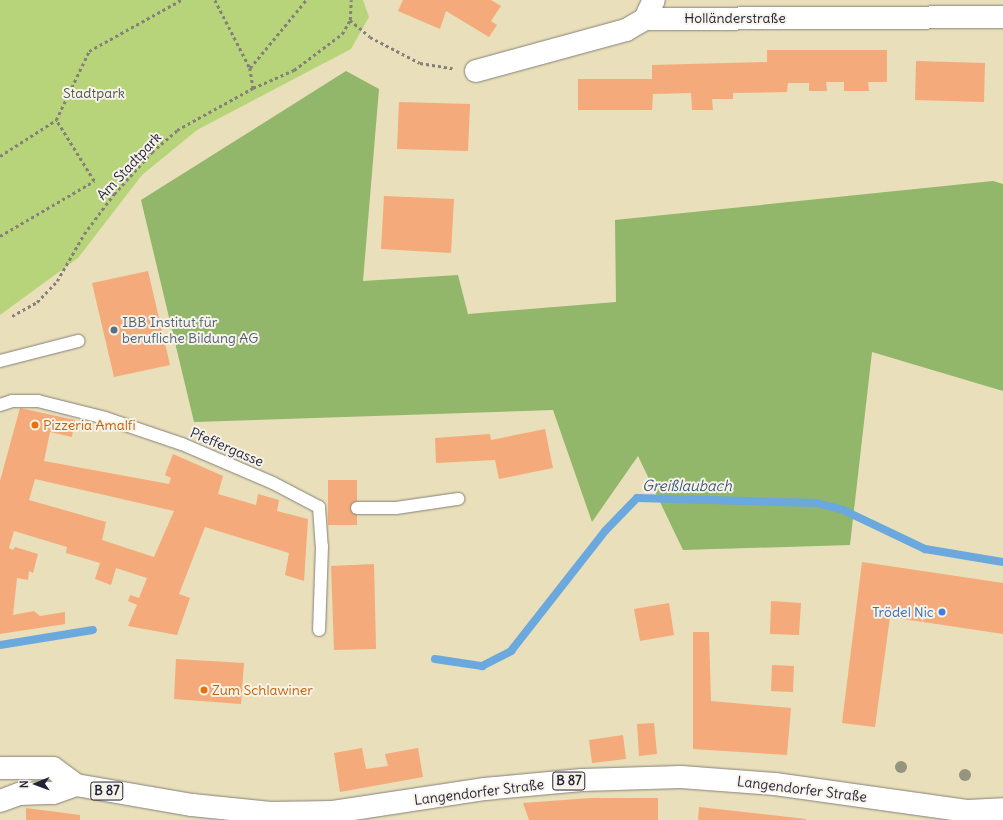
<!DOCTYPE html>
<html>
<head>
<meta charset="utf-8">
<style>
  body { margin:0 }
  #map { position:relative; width:1003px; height:820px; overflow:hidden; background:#e9dfba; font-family:Delius,sans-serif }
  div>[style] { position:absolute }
  .green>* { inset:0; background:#b8d47a }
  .forest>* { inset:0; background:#92b66a }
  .stream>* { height:8px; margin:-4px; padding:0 4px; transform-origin:4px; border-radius:4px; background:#6ba8dd }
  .building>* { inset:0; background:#f4aa7a }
  .path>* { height:2.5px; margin-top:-1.25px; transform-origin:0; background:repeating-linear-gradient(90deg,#86807a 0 3px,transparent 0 6px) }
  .roads { filter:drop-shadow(0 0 1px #86807a) drop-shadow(0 0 1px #86807a) }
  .service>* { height:12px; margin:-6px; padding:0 6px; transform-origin:6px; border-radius:6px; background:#fff }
  .minor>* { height:22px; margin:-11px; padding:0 11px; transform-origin:11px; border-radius:11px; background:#fff }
  .primary>* { height:22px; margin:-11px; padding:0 11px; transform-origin:11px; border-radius:11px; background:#fff }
  .trees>* { width:12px; height:12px; margin:-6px; border-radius:50%; background:#94947f }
  .dots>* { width:11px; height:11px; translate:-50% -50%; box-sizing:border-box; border:2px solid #f7f3e8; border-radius:50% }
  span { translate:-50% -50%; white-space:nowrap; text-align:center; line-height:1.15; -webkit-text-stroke:4px #f7f3e8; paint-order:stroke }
  .shield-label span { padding:1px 3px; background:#f7f3e8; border:1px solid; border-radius:3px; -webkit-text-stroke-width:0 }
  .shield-label { font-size:13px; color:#22223b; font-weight:700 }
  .street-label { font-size:14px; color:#22223b }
  .park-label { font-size:14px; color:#4f574e }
  .service-label { font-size:14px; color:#4e5e75 }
  .left { translate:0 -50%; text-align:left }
  .food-label { font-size:14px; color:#c56008 }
  .shop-label { font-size:14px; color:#366cbe }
  .right { translate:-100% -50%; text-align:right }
  .water-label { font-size:15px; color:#3f587c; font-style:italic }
  .north { position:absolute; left:16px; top:764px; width:40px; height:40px; -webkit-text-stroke:3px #f7f3e8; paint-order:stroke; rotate:269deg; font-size:11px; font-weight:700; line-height:16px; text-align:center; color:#22223b }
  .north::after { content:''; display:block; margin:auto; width:14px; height:18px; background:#22223b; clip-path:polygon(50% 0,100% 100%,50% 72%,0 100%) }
</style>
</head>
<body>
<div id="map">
  <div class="green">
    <div style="clip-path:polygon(0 0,363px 0,369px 17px,351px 49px,197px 130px,142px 175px,78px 258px,0 315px)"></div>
  </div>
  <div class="forest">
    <div style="clip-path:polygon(346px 71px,379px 89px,363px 281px,458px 275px,468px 314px,616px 302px,615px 220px,993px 181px,1003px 184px,1003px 391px,872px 352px,850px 545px,683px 550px,638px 456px,592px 522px,553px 410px,194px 422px,141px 200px)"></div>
  </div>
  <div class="stream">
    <div style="left:0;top:645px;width:94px;rotate:-9.2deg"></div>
    <div style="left:435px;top:659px;width:48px;rotate:8.5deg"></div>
    <div style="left:482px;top:666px;width:33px;rotate:-27deg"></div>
    <div style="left:511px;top:651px;width:152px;rotate:-51.9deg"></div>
    <div style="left:605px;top:531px;width:46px;rotate:-45.9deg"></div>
    <div style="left:637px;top:498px;width:180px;rotate:1.6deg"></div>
    <div style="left:817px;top:503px;width:27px;rotate:15deg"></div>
    <div style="left:843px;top:510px;width:91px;rotate:25.4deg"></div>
    <div style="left:925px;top:549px;width:79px;rotate:9.5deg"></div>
  </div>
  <div class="building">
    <div style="clip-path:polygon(403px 0,491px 0,501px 6px,491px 21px,497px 25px,489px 37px,446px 11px,440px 29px,398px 11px)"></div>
    <div style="clip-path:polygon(767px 50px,887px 50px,887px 82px,868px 82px,869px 91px,844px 91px,844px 82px,826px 82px,827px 91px,809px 91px,809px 83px,788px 83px,787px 92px,733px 93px,733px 99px,712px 99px,713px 110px,692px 110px,691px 93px,653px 94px,652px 110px,578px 110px,578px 79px,652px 79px,652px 65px,767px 62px)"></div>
    <div style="clip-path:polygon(916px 61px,985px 63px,984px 102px,915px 100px)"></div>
    <div style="clip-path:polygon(399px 102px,470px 104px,468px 151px,397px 149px)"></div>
    <div style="clip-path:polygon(384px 196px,454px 199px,451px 253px,381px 249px)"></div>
    <div style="clip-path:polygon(148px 271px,170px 365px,114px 377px,92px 283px)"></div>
    <div style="clip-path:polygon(evenodd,20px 408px,75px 420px,72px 437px,50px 432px,44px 461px,169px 484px,171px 478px,165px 475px,173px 454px,223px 476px,218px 494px,256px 505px,258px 494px,279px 500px,277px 511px,308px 519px,304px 581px,285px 575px,289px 553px,205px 527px,179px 594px,190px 598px,177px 635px,128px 626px,137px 605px,128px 601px,130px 595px,139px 598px,147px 578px,116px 568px,111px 585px,95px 579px,100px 563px,66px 553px,67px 547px,14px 531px,9px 548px,13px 550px,15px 547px,38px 554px,33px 573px,29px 571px,28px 580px,17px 578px,13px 615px,34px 611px,40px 616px,65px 612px,65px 624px,0 634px,0 481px,20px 408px,35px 479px,174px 511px,154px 557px,102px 540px,106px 522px,29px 500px,35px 479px)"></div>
    <div style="clip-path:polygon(545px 429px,553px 468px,499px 479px,495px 460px,436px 463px,435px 438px,490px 434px,491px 440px)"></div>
    <div style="clip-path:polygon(328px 480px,357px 480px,357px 525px,328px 525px)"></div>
    <div style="clip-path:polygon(862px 562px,1003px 583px,1003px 634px,890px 617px,875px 727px,842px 723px)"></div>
    <div style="clip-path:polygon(374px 564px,376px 649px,334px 650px,331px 566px)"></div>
    <div style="clip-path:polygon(771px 601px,801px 603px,799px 635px,770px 634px)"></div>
    <div style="clip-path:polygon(669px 603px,674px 635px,640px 641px,634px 609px)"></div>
    <div style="clip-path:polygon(693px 632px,709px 632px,711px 701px,791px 708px,787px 755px,693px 749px)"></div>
    <div style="clip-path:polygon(176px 659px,244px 663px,241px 704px,174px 699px)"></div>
    <div style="clip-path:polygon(772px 665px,794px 666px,793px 692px,771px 691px)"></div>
    <div style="clip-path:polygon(654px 723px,657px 754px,639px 756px,637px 724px)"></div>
    <div style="clip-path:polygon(623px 735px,626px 759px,592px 763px,589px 740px)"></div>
    <div style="clip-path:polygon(362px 748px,366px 769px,388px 766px,385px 754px,418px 748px,423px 777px,340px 792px,334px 753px)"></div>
    <div style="clip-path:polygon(591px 798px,658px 798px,658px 820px,529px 820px,523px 803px)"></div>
    <div style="clip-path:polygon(699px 807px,806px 819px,806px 820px,698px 820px)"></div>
    <div style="clip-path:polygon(26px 808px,80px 815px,80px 820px,26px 820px)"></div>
  </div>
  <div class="path">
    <div style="left:215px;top:0;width:76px;rotate:62.8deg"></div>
    <div style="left:250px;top:68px;width:88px;rotate:-50.5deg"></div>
    <div style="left:350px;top:20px;width:26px;rotate:40deg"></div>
    <div style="left:370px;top:37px;width:56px;rotate:27.5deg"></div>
    <div style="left:420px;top:63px;width:33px;rotate:9deg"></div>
    <div style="left:250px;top:68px;width:20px;rotate:81deg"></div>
    <div style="left:0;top:156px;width:67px;rotate:-32.7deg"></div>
    <div style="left:56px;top:120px;width:76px;rotate:-64.4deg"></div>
    <div style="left:89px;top:51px;width:105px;rotate:-29deg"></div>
    <div style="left:0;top:236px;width:109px;rotate:-30.3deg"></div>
    <div style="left:94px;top:181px;width:72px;rotate:-121.9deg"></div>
    <div style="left:12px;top:316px;width:29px;rotate:-29deg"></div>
    <div style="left:37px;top:302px;width:29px;rotate:-46deg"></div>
    <div style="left:57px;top:281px;width:54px;rotate:-60.1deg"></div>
    <div style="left:84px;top:234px;width:50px;rotate:-53.1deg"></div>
    <div style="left:114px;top:194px;width:57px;rotate:-47.9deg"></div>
    <div style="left:152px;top:152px;width:33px;rotate:-41deg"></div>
    <div style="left:177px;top:130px;width:87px;rotate:-28.9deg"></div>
    <div style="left:253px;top:88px;width:45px;rotate:-23.7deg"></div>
    <div style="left:294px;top:70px;width:60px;rotate:-36.9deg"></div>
    <div style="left:342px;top:34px;width:16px;rotate:-60deg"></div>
    <div style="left:350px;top:20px;width:20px;rotate:-87deg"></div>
  </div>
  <div class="roads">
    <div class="service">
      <div style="left:0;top:361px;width:81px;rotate:-14.4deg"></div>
      <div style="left:0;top:405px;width:13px;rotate:-18deg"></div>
      <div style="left:12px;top:401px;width:26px"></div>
      <div style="left:38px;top:401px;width:69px;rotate:14.2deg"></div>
      <div style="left:105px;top:418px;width:81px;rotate:18.7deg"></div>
      <div style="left:182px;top:444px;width:99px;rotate:23.2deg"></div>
      <div style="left:273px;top:483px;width:52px;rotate:27.6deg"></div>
      <div style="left:319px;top:507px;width:39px;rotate:86deg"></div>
      <div style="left:322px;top:546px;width:84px;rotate:92deg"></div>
      <div style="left:357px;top:508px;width:39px"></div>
      <div style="left:396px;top:508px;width:63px;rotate:-8.3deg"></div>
    </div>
    <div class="minor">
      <div style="left:645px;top:19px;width:21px;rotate:-65deg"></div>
      <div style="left:476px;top:71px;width:156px;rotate:-15.3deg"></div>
      <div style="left:626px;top:30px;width:22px;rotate:-30deg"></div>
      <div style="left:645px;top:19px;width:358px;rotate:-0.3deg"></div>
    </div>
    <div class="primary">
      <div style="left:0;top:768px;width:53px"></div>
      <div style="left:53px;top:768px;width:29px;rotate:36deg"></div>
      <div style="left:76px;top:785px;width:118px;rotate:9.8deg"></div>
      <div style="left:192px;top:805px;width:79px;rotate:5.8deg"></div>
      <div style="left:271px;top:813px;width:62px;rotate:-0.9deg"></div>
      <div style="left:333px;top:812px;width:154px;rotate:-8.6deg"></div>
      <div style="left:485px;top:789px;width:97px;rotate:-5.3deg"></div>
      <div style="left:582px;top:780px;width:99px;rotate:-1.7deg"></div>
      <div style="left:681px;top:777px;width:94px;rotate:4.3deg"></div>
      <div style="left:775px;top:784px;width:195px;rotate:8deg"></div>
      <div style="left:968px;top:811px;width:35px;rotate:-3deg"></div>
      <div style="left:0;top:801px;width:20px;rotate:-20deg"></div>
      <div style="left:19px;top:794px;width:34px;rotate:-2deg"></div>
      <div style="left:53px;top:793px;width:24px;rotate:-19deg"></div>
    </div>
  </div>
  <div class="trees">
    <div style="left:901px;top:767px"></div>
    <div style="left:965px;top:775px"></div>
  </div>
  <div class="dots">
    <div style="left:114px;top:330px;background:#5c6f8a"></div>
    <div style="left:35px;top:425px;background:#e8710a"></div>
    <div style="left:942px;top:612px;background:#3f7fe0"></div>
    <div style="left:204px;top:690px;background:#e8710a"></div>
  </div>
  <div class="shield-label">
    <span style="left:569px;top:781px">B 87</span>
    <span style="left:107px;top:791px">B 87</span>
  </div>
  <div class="street-label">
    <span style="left:735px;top:18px">Holländerstraße</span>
    <span style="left:129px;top:166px;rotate:-47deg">Am Stadtpark</span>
    <span style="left:227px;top:447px;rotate:23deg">Pfeffergasse</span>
    <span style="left:802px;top:789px;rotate:7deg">Langendorfer Straße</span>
    <span style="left:479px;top:792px;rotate:-7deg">Langendorfer Straße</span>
  </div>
  <div class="park-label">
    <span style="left:94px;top:93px">Stadtpark</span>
  </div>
  <div class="service-label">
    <span class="left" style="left:122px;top:330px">IBB Institut für<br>berufliche Bildung AG</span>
  </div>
  <div class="food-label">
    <span class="left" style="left:43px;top:425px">Pizzeria Amalfi</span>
    <span class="left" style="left:212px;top:690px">Zum Schlawiner</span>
  </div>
  <div class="shop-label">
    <span class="right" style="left:934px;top:612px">Trödel Nic</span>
  </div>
  <div class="water-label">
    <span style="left:687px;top:486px">Greißlaubach</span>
  </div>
  <div class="north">N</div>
</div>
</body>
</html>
